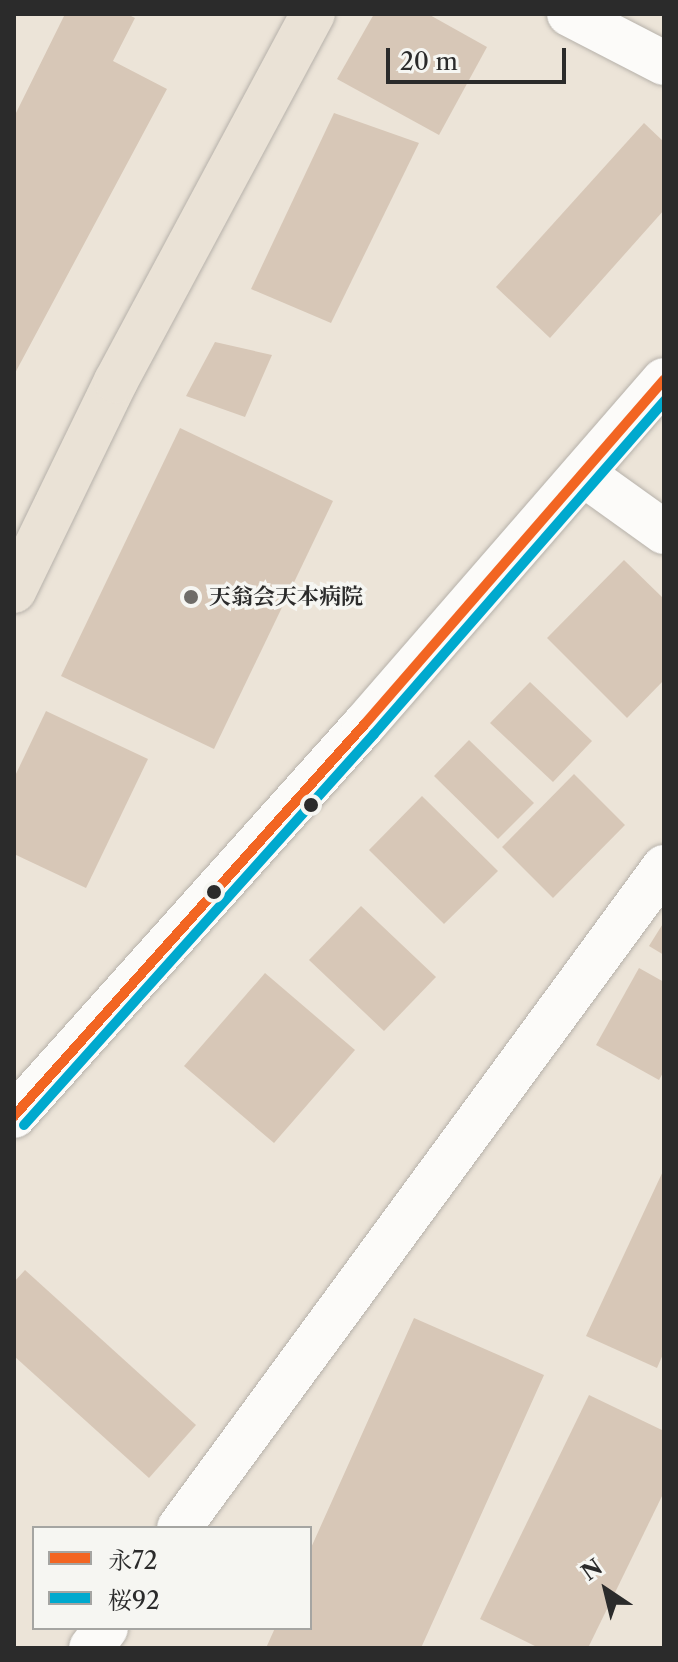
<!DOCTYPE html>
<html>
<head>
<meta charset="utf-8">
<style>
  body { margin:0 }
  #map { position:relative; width:678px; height:1662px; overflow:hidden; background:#ece4d8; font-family:"Libre Caslon Text","Noto Serif JP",serif }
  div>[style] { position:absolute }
  .building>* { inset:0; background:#d7c7b7 }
  .roads { filter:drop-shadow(0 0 2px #b6b1aa) drop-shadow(0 0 2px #b6b1aa) }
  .minor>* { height:44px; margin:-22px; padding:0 22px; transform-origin:22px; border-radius:22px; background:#fcfbf9 }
  .tertiary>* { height:44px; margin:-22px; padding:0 22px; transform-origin:22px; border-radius:22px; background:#fcfbf9 }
  .primary>* { height:44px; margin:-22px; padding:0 22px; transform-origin:22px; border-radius:22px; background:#eae2d6 }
  .bus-1>* { height:10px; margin:-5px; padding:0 5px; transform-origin:5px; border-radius:5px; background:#f26522 }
  .bus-2>* { height:10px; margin:-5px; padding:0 5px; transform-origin:5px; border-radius:5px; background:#00a9ce }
  .dots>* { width:22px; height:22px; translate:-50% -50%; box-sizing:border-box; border:4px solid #f6f6f2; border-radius:50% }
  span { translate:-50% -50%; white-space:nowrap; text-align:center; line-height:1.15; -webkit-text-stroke:7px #f6f6f2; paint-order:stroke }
  .poi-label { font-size:22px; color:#2b2b2b; font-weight:700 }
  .left { translate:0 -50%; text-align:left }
  .frame { position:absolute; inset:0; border:16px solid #2b2b2b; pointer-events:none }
  .legend { position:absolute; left:32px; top:1526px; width:280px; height:104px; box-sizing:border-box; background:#f6f6f2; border:2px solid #a5a5a2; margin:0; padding:10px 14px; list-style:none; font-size:24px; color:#2b2b2b }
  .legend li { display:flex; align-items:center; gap:16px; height:40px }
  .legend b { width:40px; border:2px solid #a5a5a2 }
  .north { position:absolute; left:566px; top:1550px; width:80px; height:80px; -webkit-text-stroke:6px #f6f6f2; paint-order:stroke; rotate:325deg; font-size:22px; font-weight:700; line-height:32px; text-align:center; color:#2b2b2b }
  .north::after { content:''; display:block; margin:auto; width:28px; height:36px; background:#2b2b2b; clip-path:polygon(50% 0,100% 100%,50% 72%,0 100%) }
  .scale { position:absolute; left:386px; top:48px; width:180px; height:36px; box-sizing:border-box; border:4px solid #2b2b2b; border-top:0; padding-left:10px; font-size:24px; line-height:28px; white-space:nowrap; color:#2b2b2b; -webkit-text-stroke:6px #f6f6f2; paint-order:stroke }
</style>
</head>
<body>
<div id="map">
  <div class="building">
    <div style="clip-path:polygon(65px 14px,127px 14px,135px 18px,113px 61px,167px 89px,14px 375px,14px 117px)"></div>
    <div style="clip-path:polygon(374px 14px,428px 14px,487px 47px,439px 135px,337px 79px)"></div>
    <div style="clip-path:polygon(334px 113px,419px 143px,331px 323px,251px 289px)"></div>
    <div style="clip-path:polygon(644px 123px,664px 142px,664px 210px,550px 338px,496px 287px)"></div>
    <div style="clip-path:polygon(215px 342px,272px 355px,245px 417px,186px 396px)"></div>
    <div style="clip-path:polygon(180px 428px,333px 501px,214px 749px,61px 676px)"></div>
    <div style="clip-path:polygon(624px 560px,664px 599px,664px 680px,627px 718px,547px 638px)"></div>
    <div style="clip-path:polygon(530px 682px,592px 741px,553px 782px,490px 723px)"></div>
    <div style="clip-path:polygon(46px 711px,148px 759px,86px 888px,14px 854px,14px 778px)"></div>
    <div style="clip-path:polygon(469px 740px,534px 803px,498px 839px,434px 776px)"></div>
    <div style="clip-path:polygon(574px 774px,625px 825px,553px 898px,502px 847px)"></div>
    <div style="clip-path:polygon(422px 796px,498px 871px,444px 924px,369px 850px)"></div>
    <div style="clip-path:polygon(361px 906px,436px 977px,384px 1031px,309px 960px)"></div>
    <div style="clip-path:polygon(664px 922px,664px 955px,649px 946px)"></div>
    <div style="clip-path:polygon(639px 968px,664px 982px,664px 1071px,659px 1080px,596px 1045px)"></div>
    <div style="clip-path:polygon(265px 973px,355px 1050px,274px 1143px,184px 1066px)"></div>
    <div style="clip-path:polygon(664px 1169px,664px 1352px,657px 1368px,586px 1336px)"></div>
    <div style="clip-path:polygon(25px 1270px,196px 1425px,149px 1478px,14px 1356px,14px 1282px)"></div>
    <div style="clip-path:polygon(414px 1318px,544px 1375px,421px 1648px,266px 1648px,275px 1628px,310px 1628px,310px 1550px)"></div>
    <div style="clip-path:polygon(589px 1395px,664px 1431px,664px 1492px,588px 1648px,539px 1648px,480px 1619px)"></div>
  </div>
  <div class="roads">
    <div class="minor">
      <div style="left:583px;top:474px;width:100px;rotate:35.6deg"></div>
      <div style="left:179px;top:1528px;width:820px;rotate:-53.73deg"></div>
      <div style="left:91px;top:1648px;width:25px;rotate:-53deg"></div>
    </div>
    <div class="tertiary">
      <div style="left:569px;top:14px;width:107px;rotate:27.3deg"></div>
      <div style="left:14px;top:1116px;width:525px;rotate:-48.17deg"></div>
      <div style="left:364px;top:725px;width:457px;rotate:-49deg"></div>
    </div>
    <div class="primary">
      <div style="left:14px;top:591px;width:233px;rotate:-64.1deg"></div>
      <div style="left:116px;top:381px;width:417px;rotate:-61.8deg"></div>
    </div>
  </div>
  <div class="bus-1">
    <div style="left:14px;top:1116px;width:525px;rotate:-48.17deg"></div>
    <div style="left:364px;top:725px;width:457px;rotate:-49deg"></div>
  </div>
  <div class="bus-2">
    <div style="left:24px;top:1125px;width:525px;rotate:-48.17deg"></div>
    <div style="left:374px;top:734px;width:442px;rotate:-48.9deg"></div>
  </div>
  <div class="dots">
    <div style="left:191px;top:597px;background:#6f6c68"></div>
    <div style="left:311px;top:805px;background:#2b2b2b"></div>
    <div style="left:214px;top:892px;background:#2b2b2b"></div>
  </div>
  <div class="poi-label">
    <span class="left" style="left:209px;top:597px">天翁会天本病院</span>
  </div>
  <div class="frame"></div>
  <ul class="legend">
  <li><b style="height:10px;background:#f26522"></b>永72</li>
  <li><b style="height:10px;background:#00a9ce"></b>桜92</li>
  </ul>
  <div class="north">N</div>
  <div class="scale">20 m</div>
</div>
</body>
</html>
